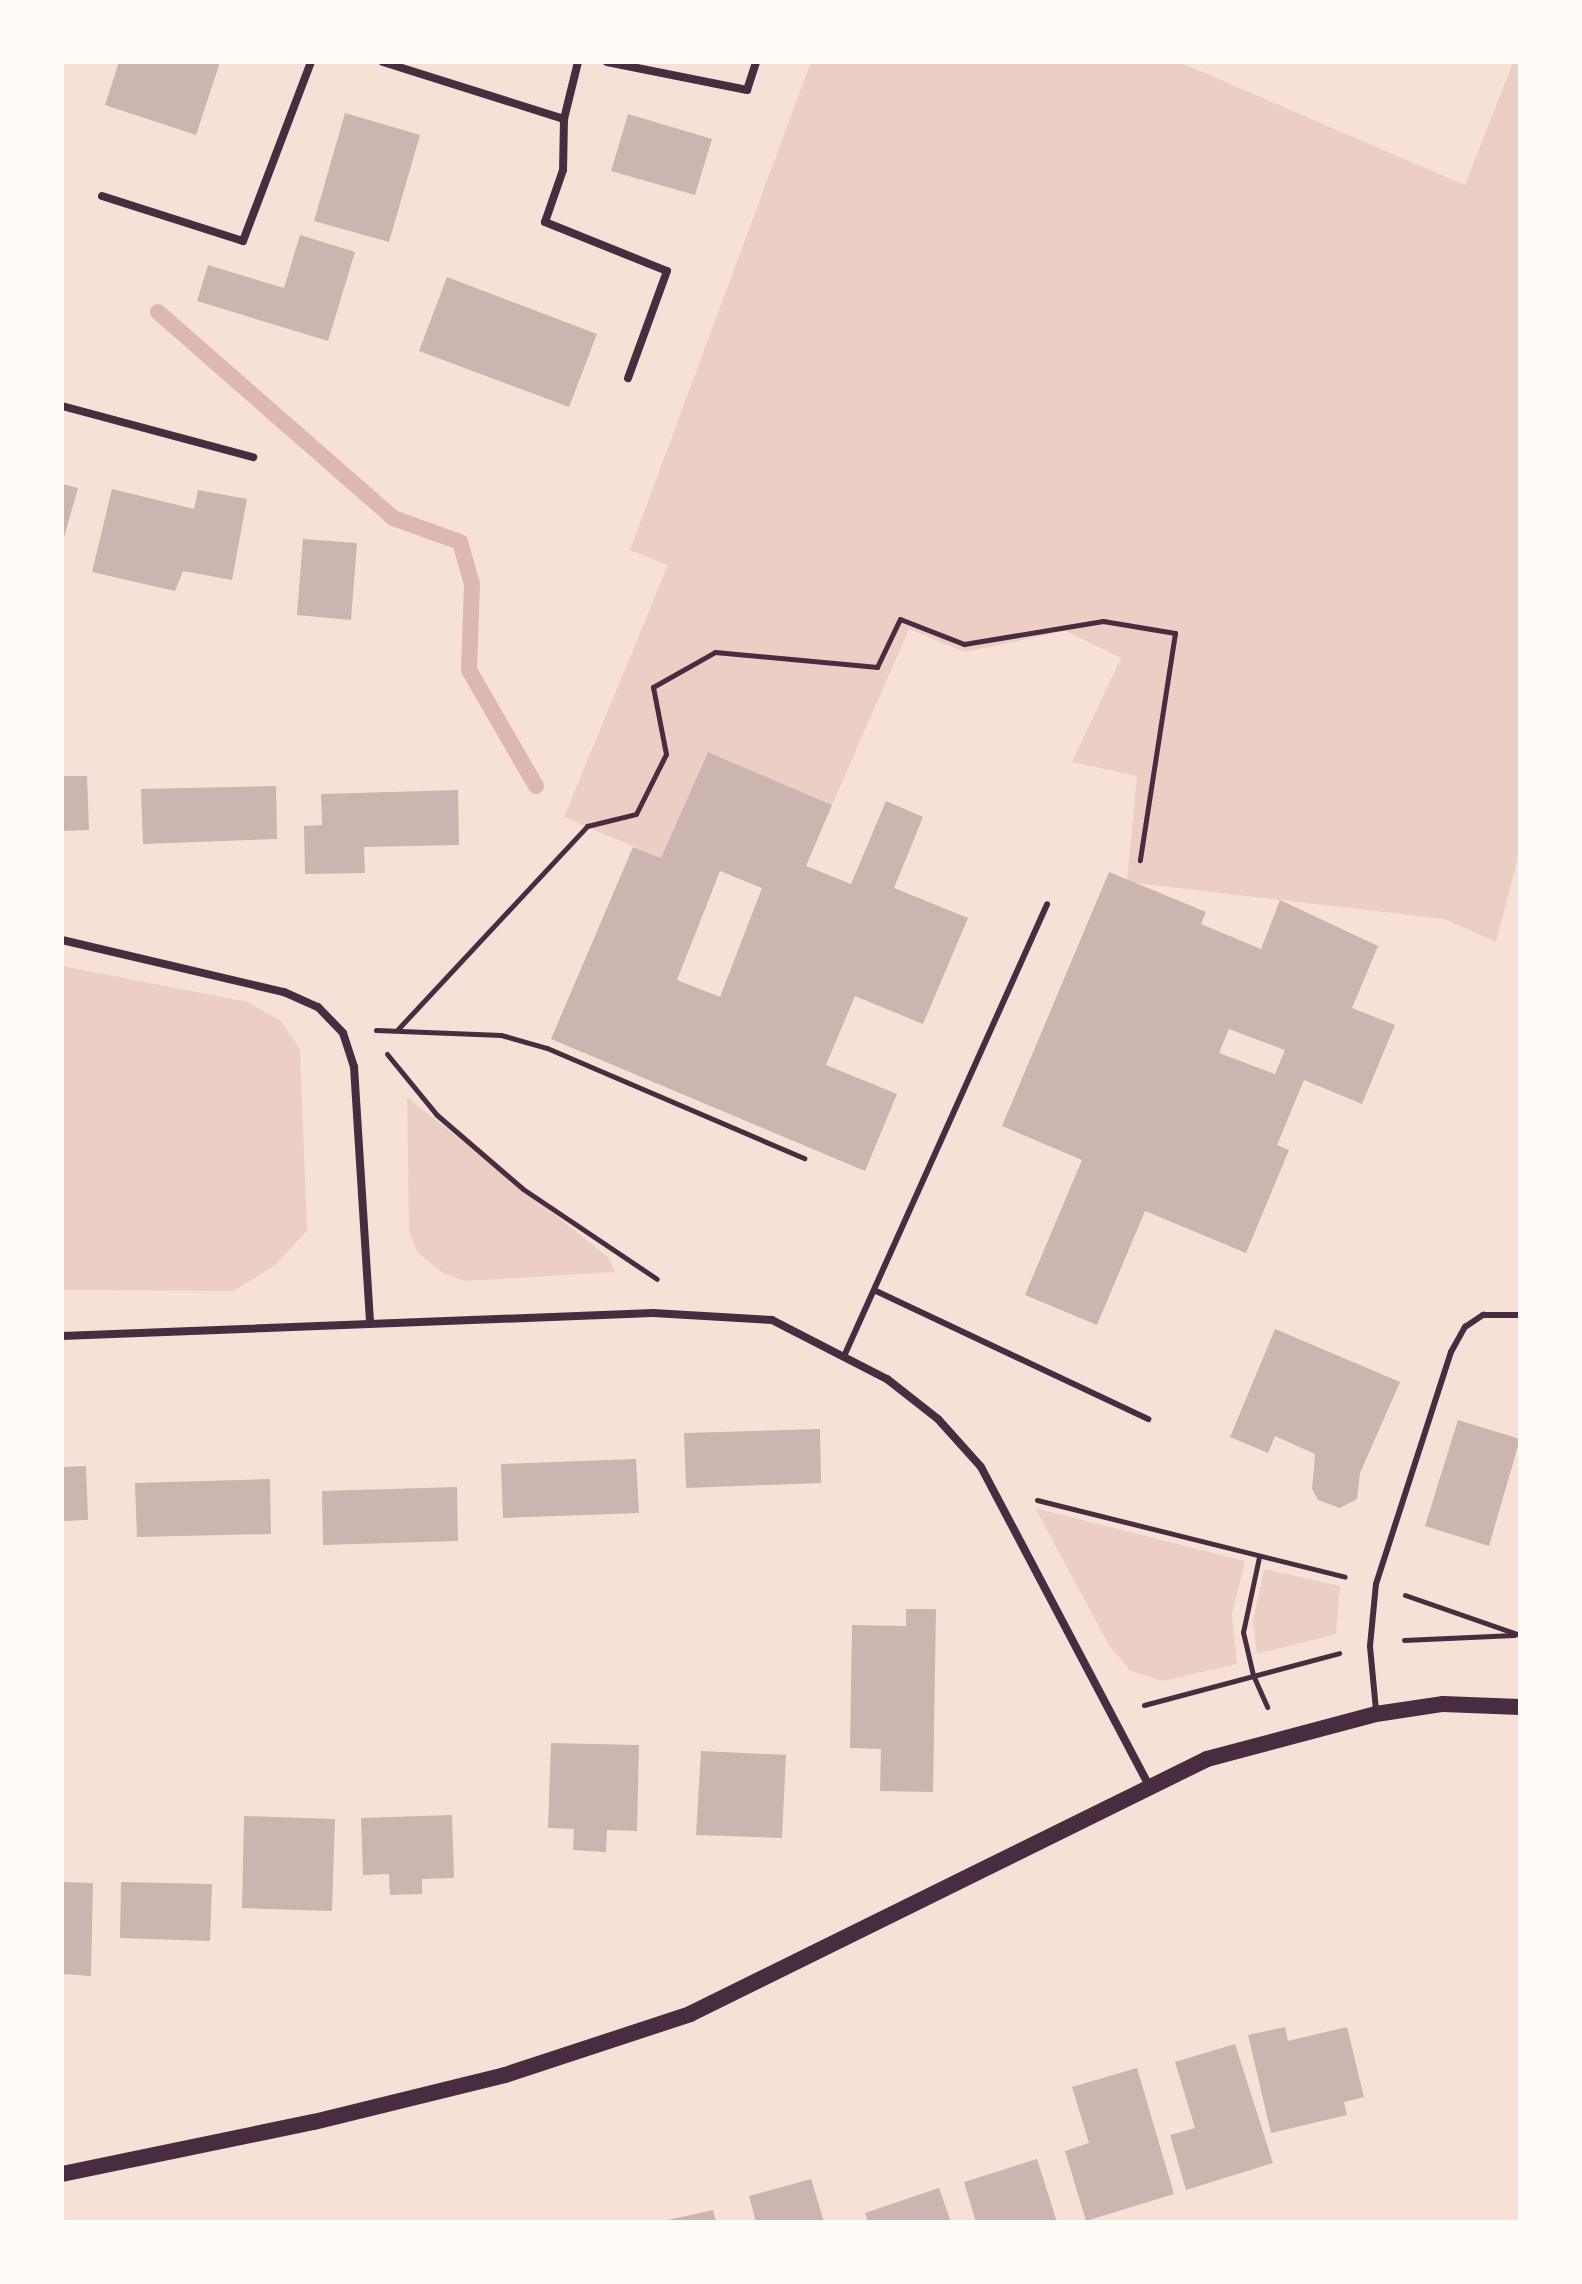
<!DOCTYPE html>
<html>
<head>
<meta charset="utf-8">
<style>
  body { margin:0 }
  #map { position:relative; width:1582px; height:2284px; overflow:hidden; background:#f7e1d7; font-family:"Noto Sans",sans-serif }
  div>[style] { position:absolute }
  .green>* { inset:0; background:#ebcfc5 }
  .stream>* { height:16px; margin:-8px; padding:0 8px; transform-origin:8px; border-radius:8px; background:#dcb8b0 }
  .building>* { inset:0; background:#ccb4b1 }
  .path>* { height:5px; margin:-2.5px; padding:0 2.5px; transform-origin:2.5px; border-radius:2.5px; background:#4a2c40 }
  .service>* { height:6px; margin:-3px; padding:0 3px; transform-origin:3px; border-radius:3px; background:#4a2c40 }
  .minor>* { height:8px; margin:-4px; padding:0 4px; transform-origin:4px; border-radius:4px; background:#4a2c40 }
  .secondary>* { height:16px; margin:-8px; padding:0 8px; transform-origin:8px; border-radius:8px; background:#4a2c40 }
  span { translate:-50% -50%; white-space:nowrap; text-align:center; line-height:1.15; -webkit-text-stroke:6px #fffaf5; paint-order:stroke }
  .frame { position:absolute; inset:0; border:64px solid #fffaf5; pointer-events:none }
</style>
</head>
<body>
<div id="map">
  <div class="green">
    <div style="clip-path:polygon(811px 62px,1179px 62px,1465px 185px,1513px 62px,1520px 62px,1520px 850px,1496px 942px,1444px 919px,1127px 882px,1137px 776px,1072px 762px,1121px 658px,1066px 631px,964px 652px,909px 629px,832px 805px,708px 752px,661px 858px,564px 817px,668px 565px,630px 550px)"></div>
    <div style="clip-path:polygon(62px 966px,248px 1002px,281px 1021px,300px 1049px,307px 1231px,274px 1266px,234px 1291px,62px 1290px)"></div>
    <div style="clip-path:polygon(407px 1097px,608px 1257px,615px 1272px,466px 1281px,444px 1274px,417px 1252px,409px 1230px)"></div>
    <div style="clip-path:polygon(1035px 1508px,1245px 1561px,1232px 1614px,1237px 1664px,1163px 1681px,1131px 1671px,1110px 1647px)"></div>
    <div style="clip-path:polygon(1264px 1569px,1340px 1586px,1336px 1634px,1257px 1654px,1253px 1621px)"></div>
  </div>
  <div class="stream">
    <div style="left:158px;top:312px;width:313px;rotate:41.2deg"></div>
    <div style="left:393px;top:518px;width:71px;rotate:19.7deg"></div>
    <div style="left:460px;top:542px;width:44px;rotate:74.1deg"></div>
    <div style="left:472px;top:584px;width:86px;rotate:92deg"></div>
    <div style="left:469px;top:670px;width:134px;rotate:60deg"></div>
  </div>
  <div class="building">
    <div style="clip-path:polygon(119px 62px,220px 62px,196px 135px,105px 105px)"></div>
    <div style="clip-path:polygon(345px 113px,420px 135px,389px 242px,314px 221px)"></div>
    <div style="clip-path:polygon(628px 114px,712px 139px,695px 195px,611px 171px)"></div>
    <div style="clip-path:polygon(300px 235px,355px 252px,328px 341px,197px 301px,208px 265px,284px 288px)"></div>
    <div style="clip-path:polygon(447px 277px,597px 334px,569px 407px,419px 351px)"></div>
    <div style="clip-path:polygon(62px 484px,78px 488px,63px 541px,62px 540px)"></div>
    <div style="clip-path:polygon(112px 489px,194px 509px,198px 490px,247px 499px,232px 580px,183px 571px,175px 591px,92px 572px)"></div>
    <div style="clip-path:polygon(303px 539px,357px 543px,351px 620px,297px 615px)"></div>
    <div style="clip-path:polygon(evenodd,708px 752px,832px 805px,806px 866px,851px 884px,886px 801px,923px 817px,894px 888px,968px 918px,923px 1024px,855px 996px,826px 1065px,897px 1094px,865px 1171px,551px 1039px,633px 847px,661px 858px,708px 752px,720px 871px,762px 888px,720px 997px,677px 980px,720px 871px)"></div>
    <div style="clip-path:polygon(62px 776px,87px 776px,89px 830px,62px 831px)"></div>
    <div style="clip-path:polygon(276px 786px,277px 839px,143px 844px,141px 789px)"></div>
    <div style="clip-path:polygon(458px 790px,459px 845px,364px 847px,365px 873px,305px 874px,304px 826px,322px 825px,321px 794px)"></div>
    <div style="clip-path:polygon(evenodd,1109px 872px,1206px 912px,1201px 924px,1261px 949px,1280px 900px,1378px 946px,1352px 1008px,1395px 1025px,1362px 1104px,1304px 1080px,1277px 1145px,1289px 1150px,1246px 1253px,1145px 1211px,1097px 1325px,1025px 1295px,1082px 1160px,1002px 1126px,1109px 872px,1229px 1029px,1285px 1050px,1275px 1074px,1219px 1053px,1229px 1029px)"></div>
    <div style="clip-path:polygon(1275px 1329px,1400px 1382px,1360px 1473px,1357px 1499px,1340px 1508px,1318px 1500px,1312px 1489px,1315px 1454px,1275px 1436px,1268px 1453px,1230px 1437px)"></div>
    <div style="clip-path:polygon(1458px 1420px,1520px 1439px,1489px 1546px,1425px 1526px)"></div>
    <div style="clip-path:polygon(820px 1429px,821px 1483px,686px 1488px,684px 1433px)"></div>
    <div style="clip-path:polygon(636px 1459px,639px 1513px,503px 1518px,501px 1464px)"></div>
    <div style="clip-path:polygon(86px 1466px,88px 1520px,62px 1521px,62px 1467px)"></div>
    <div style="clip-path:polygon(270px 1479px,271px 1534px,137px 1537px,135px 1483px)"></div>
    <div style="clip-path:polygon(457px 1487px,458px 1541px,323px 1545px,322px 1491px)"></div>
    <div style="clip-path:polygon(906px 1609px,936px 1609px,933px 1792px,880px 1791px,881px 1749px,850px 1748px,852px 1625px,906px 1626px)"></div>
    <div style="clip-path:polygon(551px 1743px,639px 1745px,637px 1831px,607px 1830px,606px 1852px,573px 1850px,574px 1829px,548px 1828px)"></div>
    <div style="clip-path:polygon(701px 1751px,786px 1755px,782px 1838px,696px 1835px)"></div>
    <div style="clip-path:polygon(452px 1815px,454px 1878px,422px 1879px,422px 1894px,390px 1895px,389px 1874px,363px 1875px,361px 1818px)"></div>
    <div style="clip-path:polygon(244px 1816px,335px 1819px,332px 1911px,242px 1908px)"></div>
    <div style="clip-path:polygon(62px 1882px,93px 1883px,91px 1976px,62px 1974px)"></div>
    <div style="clip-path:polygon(121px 1882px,212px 1884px,210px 1941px,120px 1938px)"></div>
    <div style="clip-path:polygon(1285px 2027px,1288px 2041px,1347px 2027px,1364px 2097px,1344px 2102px,1347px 2115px,1271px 2133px,1248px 2035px)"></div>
    <div style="clip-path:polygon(1235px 2044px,1273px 2163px,1186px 2190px,1170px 2135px,1195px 2128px,1175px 2062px)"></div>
    <div style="clip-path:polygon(1137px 2068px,1174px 2194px,1086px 2221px,1065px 2151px,1089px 2143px,1072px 2087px)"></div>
    <div style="clip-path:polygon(1037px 2159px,1057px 2222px,976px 2222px,964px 2182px)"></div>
    <div style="clip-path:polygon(811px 2179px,824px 2222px,756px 2222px,749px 2196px)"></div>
    <div style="clip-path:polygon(939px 2188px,951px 2222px,868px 2222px,865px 2213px)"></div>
    <div style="clip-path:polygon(713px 2210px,716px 2222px,663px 2222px,663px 2221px)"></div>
  </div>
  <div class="path">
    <div style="left:398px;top:1029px;width:277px;rotate:-47deg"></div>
    <div style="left:587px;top:826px;width:50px;rotate:-13.8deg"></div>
    <div style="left:636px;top:814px;width:67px;rotate:-63.4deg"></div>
    <div style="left:666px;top:754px;width:68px;rotate:-101deg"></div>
    <div style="left:653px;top:687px;width:71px;rotate:-29.4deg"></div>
    <div style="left:715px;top:652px;width:163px;rotate:5.3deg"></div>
    <div style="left:877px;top:667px;width:53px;rotate:-64.4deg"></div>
    <div style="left:900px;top:619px;width:69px;rotate:21.3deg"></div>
    <div style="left:964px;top:644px;width:141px;rotate:-9.4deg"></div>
    <div style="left:1103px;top:621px;width:73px;rotate:9.5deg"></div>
    <div style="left:1175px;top:633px;width:230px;rotate:98.8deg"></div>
    <div style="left:376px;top:1030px;width:125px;rotate:2.3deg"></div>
    <div style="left:501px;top:1035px;width:48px;rotate:15.8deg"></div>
    <div style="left:547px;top:1048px;width:280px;rotate:23.2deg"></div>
    <div style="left:387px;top:1054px;width:79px;rotate:50.7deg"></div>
    <div style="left:437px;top:1115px;width:113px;rotate:40.7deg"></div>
    <div style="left:523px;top:1189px;width:161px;rotate:33.9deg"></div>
    <div style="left:1037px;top:1500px;width:317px;rotate:14deg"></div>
    <div style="left:1259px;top:1557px;width:77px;rotate:102deg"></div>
    <div style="left:1243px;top:1632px;width:44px;rotate:76.9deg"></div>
    <div style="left:1253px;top:1675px;width:35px;rotate:66deg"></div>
    <div style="left:1405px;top:1595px;width:122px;rotate:19.2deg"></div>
    <div style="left:1404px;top:1640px;width:110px;rotate:-2.6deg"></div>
    <div style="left:1144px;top:1705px;width:202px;rotate:-14.9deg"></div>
  </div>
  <div class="service">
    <div style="left:876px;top:1291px;width:301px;rotate:25.2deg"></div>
    <div style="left:845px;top:1354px;width:493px;rotate:-65.8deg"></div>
    <div style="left:1376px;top:1710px;width:64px;rotate:-95.4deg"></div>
    <div style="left:1370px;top:1646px;width:62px;rotate:-84.5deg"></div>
    <div style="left:1376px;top:1584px;width:244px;rotate:-72.1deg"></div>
    <div style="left:1451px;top:1352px;width:29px;rotate:-61deg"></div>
    <div style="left:1465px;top:1327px;width:22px;rotate:-34deg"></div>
    <div style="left:1483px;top:1315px;width:37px"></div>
  </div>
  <div class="minor">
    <div style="left:383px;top:62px;width:190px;rotate:17.5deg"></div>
    <div style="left:578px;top:62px;width:59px;rotate:103.8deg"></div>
    <div style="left:564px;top:119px;width:51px;rotate:91.1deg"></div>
    <div style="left:563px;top:170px;width:55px;rotate:109.1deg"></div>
    <div style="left:545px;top:222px;width:131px;rotate:21.9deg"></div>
    <div style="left:667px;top:271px;width:114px;rotate:110deg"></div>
    <div style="left:607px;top:62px;width:143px;rotate:11.3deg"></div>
    <div style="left:747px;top:90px;width:29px;rotate:-72deg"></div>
    <div style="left:102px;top:196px;width:148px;rotate:17.7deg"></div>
    <div style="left:243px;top:241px;width:191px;rotate:-69.2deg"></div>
    <div style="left:62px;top:406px;width:198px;rotate:15deg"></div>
    <div style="left:62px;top:940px;width:228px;rotate:13.2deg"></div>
    <div style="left:284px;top:992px;width:37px;rotate:24deg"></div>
    <div style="left:318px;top:1007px;width:36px;rotate:46deg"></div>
    <div style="left:343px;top:1033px;width:36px;rotate:72deg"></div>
    <div style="left:354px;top:1067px;width:257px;rotate:86.4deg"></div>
    <div style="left:62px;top:1336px;width:591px;rotate:-2.23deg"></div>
    <div style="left:653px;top:1313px;width:119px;rotate:3.4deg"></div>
    <div style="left:772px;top:1320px;width:129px;rotate:27.2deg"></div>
    <div style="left:887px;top:1379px;width:65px;rotate:38.1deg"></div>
    <div style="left:938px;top:1419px;width:64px;rotate:48.1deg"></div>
    <div style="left:981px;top:1467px;width:360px;rotate:62.2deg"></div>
  </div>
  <div class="secondary">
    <div style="left:62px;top:2174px;width:257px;rotate:-11.7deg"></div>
    <div style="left:314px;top:2122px;width:197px;rotate:-13.8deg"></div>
    <div style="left:505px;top:2075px;width:195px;rotate:-18.2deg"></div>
    <div style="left:690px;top:2014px;width:576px;rotate:-26.25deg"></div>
    <div style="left:1207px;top:1759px;width:175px;rotate:-14.9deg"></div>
    <div style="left:1376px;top:1714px;width:68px;rotate:-8.5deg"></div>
    <div style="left:1443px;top:1704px;width:77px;rotate:2.2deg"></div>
  </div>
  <div class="frame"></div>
</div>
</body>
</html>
